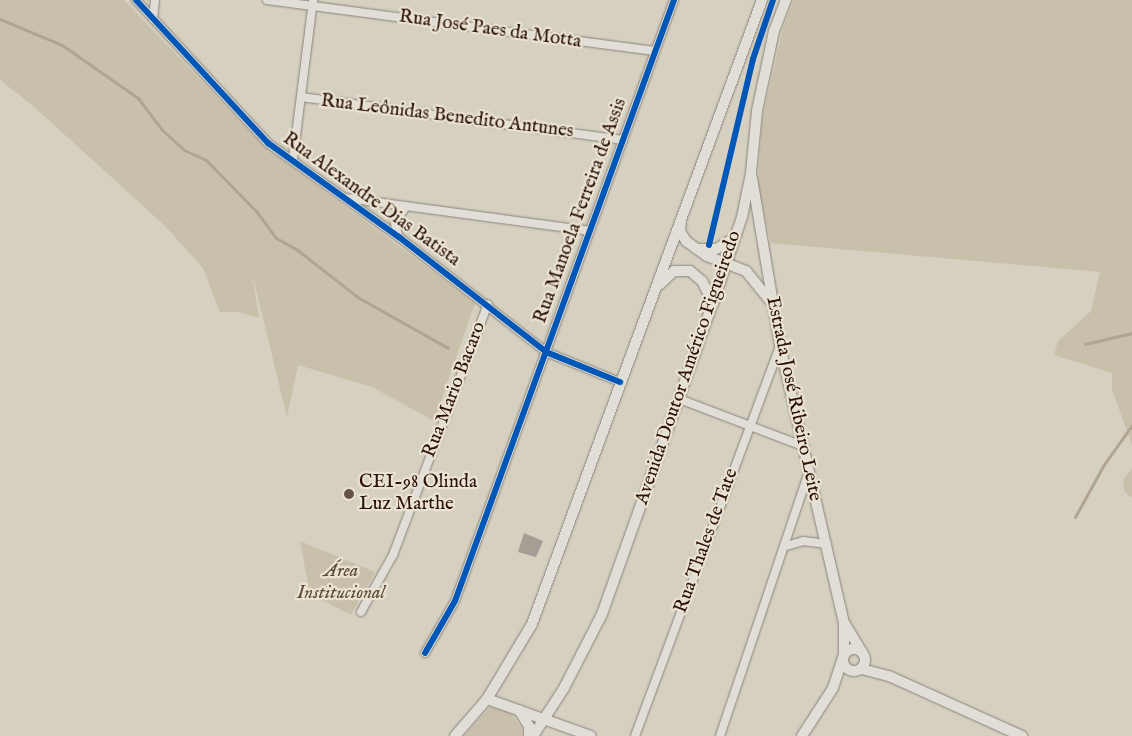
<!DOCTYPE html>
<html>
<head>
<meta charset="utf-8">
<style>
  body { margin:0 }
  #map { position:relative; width:1132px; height:736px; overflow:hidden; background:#d6d0c1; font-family:"IM FELL English",serif }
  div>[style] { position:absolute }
  .green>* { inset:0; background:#c9c0ac }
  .stream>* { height:3px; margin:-1.5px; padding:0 1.5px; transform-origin:1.5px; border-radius:1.5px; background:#b1a491 }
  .building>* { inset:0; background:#a49e94 }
  .roads { filter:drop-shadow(0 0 1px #8a837a) drop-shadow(0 0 1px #8a837a) }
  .minor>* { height:8px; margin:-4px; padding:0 4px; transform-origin:4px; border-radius:4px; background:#e0ded6 }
  .secondary>* { height:10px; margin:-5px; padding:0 5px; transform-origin:5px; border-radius:5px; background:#e0ded6 }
  .secondary>.ring { margin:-5px; padding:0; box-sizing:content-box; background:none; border:10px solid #e0ded6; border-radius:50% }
  .cycleway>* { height:6px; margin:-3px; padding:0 3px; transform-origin:3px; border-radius:3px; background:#0057b8 }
  .dots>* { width:14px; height:14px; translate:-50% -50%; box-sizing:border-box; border:2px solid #eae3d2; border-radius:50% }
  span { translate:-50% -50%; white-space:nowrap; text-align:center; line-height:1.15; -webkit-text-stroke:4.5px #eae3d2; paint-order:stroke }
  .street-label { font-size:19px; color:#2a1006 }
  .poi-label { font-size:19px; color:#2a1006 }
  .left { translate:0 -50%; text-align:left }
  .park-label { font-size:19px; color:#5e493a; font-style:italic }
</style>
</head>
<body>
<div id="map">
  <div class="green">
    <div style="clip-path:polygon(0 0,124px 0,264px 146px,475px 303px,434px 421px,372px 387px,298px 365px,287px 417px,252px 273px,259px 318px,239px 312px,220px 312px,203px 268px,164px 225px,31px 104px,0 80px)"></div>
    <div style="clip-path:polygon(794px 0,1132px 0,1132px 445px,1112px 389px,1112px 373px,1054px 355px,1058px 341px,1091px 311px,1100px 272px,771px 243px,758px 184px,762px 120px,783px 28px)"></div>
    <div style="clip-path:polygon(1132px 469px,1132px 498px,1124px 491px,1123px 479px)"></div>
    <div style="clip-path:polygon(300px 541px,375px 572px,351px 615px,310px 594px)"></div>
    <div style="clip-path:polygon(490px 707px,510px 713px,521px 727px,522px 736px,464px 736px)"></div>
  </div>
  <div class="stream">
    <div style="left:0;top:19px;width:67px;rotate:22.8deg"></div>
    <div style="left:62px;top:45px;width:93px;rotate:34.9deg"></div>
    <div style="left:138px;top:98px;width:39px;rotate:53deg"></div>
    <div style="left:161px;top:129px;width:31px;rotate:42deg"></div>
    <div style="left:184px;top:150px;width:24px;rotate:24deg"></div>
    <div style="left:206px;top:160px;width:73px;rotate:45.6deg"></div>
    <div style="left:257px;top:212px;width:32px;rotate:54deg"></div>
    <div style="left:276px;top:238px;width:23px;rotate:29deg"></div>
    <div style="left:296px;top:249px;width:80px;rotate:37.9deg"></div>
    <div style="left:359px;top:298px;width:102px;rotate:29.3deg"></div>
    <div style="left:1085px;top:344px;width:48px;rotate:-13.2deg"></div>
    <div style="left:1075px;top:517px;width:58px;rotate:-61.2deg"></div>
    <div style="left:1103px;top:466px;width:50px;rotate:-54.7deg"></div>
  </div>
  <div class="building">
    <div style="clip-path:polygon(524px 533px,543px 541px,536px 557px,518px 552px)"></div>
  </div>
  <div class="roads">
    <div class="minor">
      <div style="left:136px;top:0;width:195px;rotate:47.3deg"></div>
      <div style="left:268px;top:143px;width:161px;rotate:35.7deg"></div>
      <div style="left:399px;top:237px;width:187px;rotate:38deg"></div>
      <div style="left:546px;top:352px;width:80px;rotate:22.1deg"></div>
      <div style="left:267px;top:0;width:391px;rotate:7.5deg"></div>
      <div style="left:153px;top:19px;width:19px;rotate:-84deg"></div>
      <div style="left:301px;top:97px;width:325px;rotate:7.6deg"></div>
      <div style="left:293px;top:159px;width:160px;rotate:-82.8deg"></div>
      <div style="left:346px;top:198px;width:245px;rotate:7.7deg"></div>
      <div style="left:398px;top:235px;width:12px;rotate:-104deg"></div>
      <div style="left:395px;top:223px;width:20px;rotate:-57deg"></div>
      <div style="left:679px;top:399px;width:129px;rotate:20.8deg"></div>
      <div style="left:786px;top:546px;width:18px;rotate:-16deg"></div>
      <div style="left:803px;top:541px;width:24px;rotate:7deg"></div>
      <div style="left:361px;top:612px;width:65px;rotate:-60.7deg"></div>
      <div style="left:393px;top:555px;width:268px;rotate:-69.3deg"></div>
      <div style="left:425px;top:653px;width:60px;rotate:-60deg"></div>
      <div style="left:455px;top:601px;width:640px;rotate:-69.98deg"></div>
      <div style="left:635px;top:736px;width:416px;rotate:-69.6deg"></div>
      <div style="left:720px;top:736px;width:276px;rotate:-71.4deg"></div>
    </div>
    <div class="secondary">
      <div style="left:752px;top:178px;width:170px;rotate:80.5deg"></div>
      <div style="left:780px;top:346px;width:284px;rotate:77deg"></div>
      <div style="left:844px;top:623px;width:32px;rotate:90deg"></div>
      <div style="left:681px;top:221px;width:10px;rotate:96deg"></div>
      <div style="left:680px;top:231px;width:12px;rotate:59deg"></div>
      <div style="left:686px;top:241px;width:26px;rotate:36deg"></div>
      <div style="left:707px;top:256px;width:42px;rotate:21deg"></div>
      <div style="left:746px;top:271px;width:38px;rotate:51deg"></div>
      <div style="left:697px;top:249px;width:19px"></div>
      <div style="left:716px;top:249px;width:21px;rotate:-31deg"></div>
      <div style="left:660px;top:284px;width:19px;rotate:-43deg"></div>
      <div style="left:674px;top:271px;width:16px"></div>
      <div style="left:690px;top:271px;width:16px;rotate:40deg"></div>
      <div style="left:702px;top:281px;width:25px;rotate:63deg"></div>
      <div style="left:845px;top:624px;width:33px;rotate:59deg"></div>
      <div class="ring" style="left:843px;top:649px;width:12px;height:12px"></div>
      <div style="left:862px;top:669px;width:28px;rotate:15deg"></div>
      <div style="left:889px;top:676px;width:146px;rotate:24.3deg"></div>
      <div style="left:487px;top:699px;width:110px;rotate:19.6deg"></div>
      <div style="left:519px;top:710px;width:19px;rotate:58deg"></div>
      <div style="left:529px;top:726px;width:10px;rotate:90deg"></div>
      <div style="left:455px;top:736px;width:49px;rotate:-49.1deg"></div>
      <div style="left:487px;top:699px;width:87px;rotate:-59deg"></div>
      <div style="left:532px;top:624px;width:665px;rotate:-69.77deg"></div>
      <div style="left:533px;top:736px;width:57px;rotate:-57.1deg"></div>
      <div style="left:564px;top:688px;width:83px;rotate:-62.8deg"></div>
      <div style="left:602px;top:614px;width:330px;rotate:-70.4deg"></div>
      <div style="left:713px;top:303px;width:91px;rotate:-71.4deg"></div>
      <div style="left:742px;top:217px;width:45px;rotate:-78.4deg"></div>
      <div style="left:751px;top:173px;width:62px;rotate:-84.5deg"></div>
      <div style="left:757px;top:111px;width:82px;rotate:-78deg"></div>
      <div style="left:774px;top:31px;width:33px;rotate:-69deg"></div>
      <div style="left:802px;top:736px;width:57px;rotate:-57.1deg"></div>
      <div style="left:833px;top:688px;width:32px;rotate:-72deg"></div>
    </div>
  </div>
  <div class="cycleway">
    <div style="left:136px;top:0;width:195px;rotate:47.3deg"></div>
    <div style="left:268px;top:143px;width:161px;rotate:35.7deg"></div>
    <div style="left:399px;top:237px;width:187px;rotate:38deg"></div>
    <div style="left:546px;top:352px;width:80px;rotate:22.1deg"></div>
    <div style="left:709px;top:245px;width:191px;rotate:-76.7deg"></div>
    <div style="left:753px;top:59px;width:62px;rotate:-71.3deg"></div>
    <div style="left:425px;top:653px;width:60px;rotate:-60deg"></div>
    <div style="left:455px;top:601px;width:640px;rotate:-69.98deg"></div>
  </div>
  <div class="dots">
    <div style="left:349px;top:494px;background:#665347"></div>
  </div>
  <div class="street-label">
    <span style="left:490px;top:30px;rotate:8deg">Rua José Paes da Motta</span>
    <span style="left:447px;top:117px;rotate:7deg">Rua Leônidas Benedito Antunes</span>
    <span style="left:371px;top:200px;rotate:36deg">Rua Alexandre Dias Batista</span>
    <span style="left:581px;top:211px;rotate:-70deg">Rua Manoela Ferreira de Assis</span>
    <span style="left:689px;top:368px;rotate:-71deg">Avenida Doutor Américo Figueiredo</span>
    <span style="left:455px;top:390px;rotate:-69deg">Rua Mario Bacaro</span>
    <span style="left:793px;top:399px;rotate:78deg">Estrada José Ribeiro Leite</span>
    <span style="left:707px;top:541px;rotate:-70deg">Rua Thales de Tate</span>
  </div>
  <div class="poi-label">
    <span class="left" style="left:359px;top:494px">CEI-98 Olinda<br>Luz Marthe</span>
  </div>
  <div class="park-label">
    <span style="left:341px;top:583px">Área<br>Institucional</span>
  </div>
</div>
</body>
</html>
